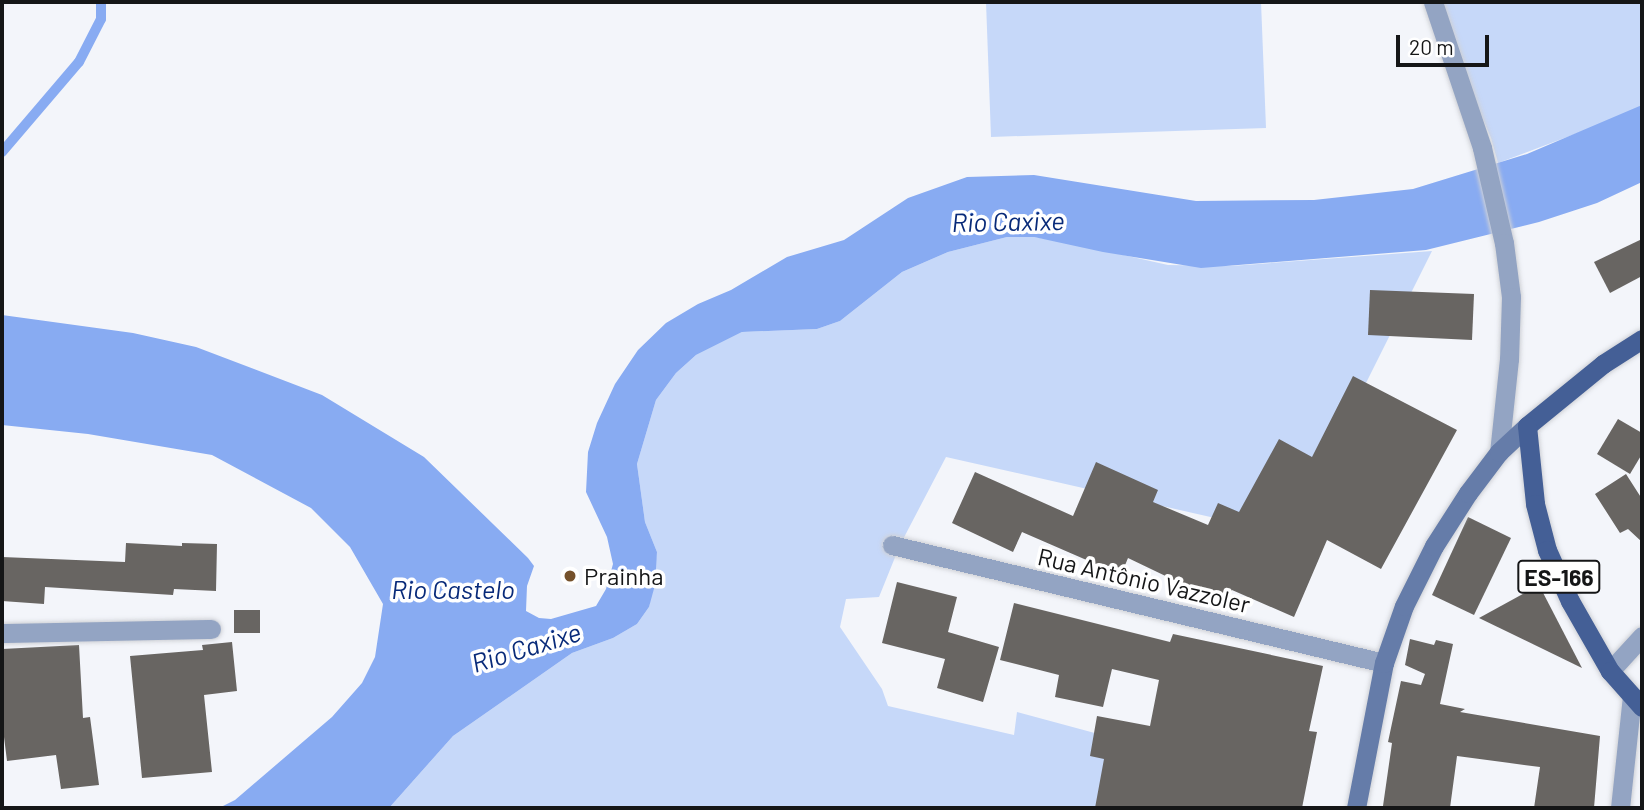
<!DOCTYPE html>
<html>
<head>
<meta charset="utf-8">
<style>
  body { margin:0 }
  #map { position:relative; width:1644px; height:810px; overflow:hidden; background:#f3f5fa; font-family:Barlow,sans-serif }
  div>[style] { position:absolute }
  .green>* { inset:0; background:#c6d8f9 }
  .water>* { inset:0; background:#88abf2 }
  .stream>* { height:10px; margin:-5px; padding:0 5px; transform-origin:5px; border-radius:5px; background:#88abf2 }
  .building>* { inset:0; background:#686562 }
  .roads { filter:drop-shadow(0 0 2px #cfd1d6) drop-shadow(0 0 2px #cfd1d6) }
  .minor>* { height:19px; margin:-9.5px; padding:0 9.5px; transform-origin:9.5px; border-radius:9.5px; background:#93a4c3 }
  .secondary>* { height:19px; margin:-9.5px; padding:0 9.5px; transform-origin:9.5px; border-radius:9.5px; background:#657ca9 }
  .primary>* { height:19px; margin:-9.5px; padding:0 9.5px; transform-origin:9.5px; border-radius:9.5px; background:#445f96 }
  .dots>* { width:19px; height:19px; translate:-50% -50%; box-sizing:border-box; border:4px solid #fff; border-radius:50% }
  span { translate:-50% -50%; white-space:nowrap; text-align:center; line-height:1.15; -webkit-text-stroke:7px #fff; paint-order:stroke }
  .shield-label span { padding:2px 5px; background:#fff; border:2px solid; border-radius:5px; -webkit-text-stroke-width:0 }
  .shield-label { font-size:23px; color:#151617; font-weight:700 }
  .poi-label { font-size:24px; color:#151617 }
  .left { translate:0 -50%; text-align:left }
  .street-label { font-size:24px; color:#151617 }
  .water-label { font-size:26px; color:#082a79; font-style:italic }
  .frame { position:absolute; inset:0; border:4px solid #151617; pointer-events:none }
  .scale { position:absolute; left:1396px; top:35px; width:93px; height:32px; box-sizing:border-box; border:4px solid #151617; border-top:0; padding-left:9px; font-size:21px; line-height:24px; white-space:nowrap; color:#151617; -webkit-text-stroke:5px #fff; paint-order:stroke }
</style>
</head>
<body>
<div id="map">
  <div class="green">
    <div style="clip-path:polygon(986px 2px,1261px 2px,1266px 128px,991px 137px)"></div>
    <div style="clip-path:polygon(1433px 2px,1642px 2px,1642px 105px,1628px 114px,1498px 163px,1491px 138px)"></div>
    <div style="clip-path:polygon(1007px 237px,1034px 237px,1070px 243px,1168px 265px,1231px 266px,1432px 251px,1290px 535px,946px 457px,900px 545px,879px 597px,846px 599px,840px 627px,882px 689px,888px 706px,1014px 735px,1017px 712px,1128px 742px,1117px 808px,389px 808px,453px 736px,572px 653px,613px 638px,637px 624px,649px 607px,657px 552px,645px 522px,637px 464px,656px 400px,676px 373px,696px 355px,742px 332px,817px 329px,840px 321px,902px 272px,948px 252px)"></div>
  </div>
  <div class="water">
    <div style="clip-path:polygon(1642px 105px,1642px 182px,1597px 203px,1539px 222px,1426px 250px,1201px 268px,1103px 252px,1034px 237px,1007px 237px,948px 252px,902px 272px,840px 321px,817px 329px,742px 332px,696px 355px,676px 373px,656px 400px,637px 464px,645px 522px,657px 552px,655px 585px,649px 607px,637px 624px,613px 638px,572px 653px,453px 736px,389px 808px,219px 808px,235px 800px,332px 717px,362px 683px,375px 657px,383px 604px,350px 547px,311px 508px,212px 455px,88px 434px,2px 425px,2px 315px,133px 333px,196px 347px,322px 395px,424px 457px,528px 558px,534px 566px,527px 586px,526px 611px,539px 618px,551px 619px,596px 606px,606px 589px,613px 564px,607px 537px,586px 492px,588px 452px,597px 423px,615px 384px,638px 350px,666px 323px,698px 304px,731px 290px,787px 257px,844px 240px,908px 198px,967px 177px,1034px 175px,1196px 201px,1314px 200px,1413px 189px,1527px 154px)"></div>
  </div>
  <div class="stream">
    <div style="left:2px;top:152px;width:118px;rotate:-49.5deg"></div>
    <div style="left:79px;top:62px;width:48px;rotate:-62.9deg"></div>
    <div style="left:101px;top:19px;width:17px;rotate:-90deg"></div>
  </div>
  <div class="building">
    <div style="clip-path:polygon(1642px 239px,1642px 276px,1610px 293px,1594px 262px)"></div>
    <div style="clip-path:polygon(1370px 290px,1474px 294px,1472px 340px,1368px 335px)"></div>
    <div style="clip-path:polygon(1353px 376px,1457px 430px,1381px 569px,1327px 540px,1294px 617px,1232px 590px,1226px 605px,1128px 558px,1121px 575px,1022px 532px,1013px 552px,952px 523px,975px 472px,1073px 516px,1096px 462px,1158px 490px,1153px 502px,1208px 525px,1218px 503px,1239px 512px,1279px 439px,1312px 457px)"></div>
    <div style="clip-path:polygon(1618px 419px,1642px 433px,1642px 454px,1630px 474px,1597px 454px)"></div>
    <div style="clip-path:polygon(1626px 474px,1642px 499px,1642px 542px,1628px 529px,1620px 533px,1595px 494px)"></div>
    <div style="clip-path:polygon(1468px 517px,1511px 538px,1474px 615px,1432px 595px)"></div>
    <div style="clip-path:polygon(126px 543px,182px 546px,182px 543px,217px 544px,216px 591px,174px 589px,173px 595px,45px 587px,44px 604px,2px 601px,2px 557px,125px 562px)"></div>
    <div style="clip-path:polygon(897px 582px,957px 597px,948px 632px,999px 647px,983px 702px,937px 688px,945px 659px,882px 643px)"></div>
    <div style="clip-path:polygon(1539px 585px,1582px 668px,1479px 618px)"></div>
    <div style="clip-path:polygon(1014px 603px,1170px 642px,1173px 634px,1323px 666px,1309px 731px,1317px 732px,1302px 808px,1095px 808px,1104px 759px,1090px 756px,1097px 716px,1150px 726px,1159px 680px,1112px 669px,1103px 707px,1055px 697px,1059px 675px,1000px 660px)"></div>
    <div style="clip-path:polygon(234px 610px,260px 610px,260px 633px,234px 633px)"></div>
    <div style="clip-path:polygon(1410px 639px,1434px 645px,1436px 640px,1453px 644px,1440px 704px,1465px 709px,1460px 712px,1600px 736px,1594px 808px,1534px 808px,1540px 767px,1457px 756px,1450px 808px,1383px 806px,1392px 743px,1388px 742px,1401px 681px,1421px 685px,1425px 674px,1405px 665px)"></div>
    <div style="clip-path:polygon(232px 642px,237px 691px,204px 695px,212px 772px,142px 778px,130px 656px,203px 650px,202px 645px)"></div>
    <div style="clip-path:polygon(79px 645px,83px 718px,90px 717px,99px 785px,61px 789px,56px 755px,7px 761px,2px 721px,2px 649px)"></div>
  </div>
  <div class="roads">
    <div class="minor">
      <div style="left:1433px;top:2px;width:154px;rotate:71.4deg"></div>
      <div style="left:1482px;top:148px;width:98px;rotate:77deg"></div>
      <div style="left:1504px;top:243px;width:54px;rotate:82.6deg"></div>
      <div style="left:1511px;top:297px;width:62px;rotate:91.8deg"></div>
      <div style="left:1509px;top:359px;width:94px;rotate:96.1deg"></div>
      <div style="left:892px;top:545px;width:506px;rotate:13.49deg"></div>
      <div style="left:2px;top:633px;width:209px;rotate:-1.1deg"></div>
      <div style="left:1610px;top:671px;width:47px;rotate:-47.6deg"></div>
      <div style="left:1620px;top:808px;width:113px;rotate:-83.9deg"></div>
    </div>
    <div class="secondary">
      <div style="left:1356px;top:808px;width:148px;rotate:-79.1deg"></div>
      <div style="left:1384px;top:663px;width:60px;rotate:-70.7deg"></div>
      <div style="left:1404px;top:606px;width:67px;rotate:-63.4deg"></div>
      <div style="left:1434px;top:546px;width:63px;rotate:-57.3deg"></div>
      <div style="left:1468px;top:493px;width:51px;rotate:-52.9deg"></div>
      <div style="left:1499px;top:452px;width:38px;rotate:-43deg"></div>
    </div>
    <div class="primary">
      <div style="left:1642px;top:339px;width:46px;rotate:147.3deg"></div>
      <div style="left:1603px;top:364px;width:98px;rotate:140.8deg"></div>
      <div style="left:1527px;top:426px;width:78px;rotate:84.1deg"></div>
      <div style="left:1535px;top:504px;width:48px;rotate:75.4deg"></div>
      <div style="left:1547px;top:550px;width:56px;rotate:65.7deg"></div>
      <div style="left:1570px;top:601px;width:81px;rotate:60.3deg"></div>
      <div style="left:1610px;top:671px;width:48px;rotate:48.4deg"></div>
    </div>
  </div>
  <div class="dots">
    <div style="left:570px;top:576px;background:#75512b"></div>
  </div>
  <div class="shield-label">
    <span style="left:1559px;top:577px">ES-166</span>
  </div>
  <div class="poi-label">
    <span class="left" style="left:584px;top:576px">Prainha</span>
  </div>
  <div class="street-label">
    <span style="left:1144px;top:580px;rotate:13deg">Rua Antônio Vazzoler</span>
  </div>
  <div class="water-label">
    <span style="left:1008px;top:221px;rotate:-1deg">Rio Caxixe</span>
    <span style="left:453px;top:589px">Rio Castelo</span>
    <span style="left:526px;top:647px;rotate:-17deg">Rio Caxixe</span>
  </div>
  <div class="frame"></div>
  <div class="scale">20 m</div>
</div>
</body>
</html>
